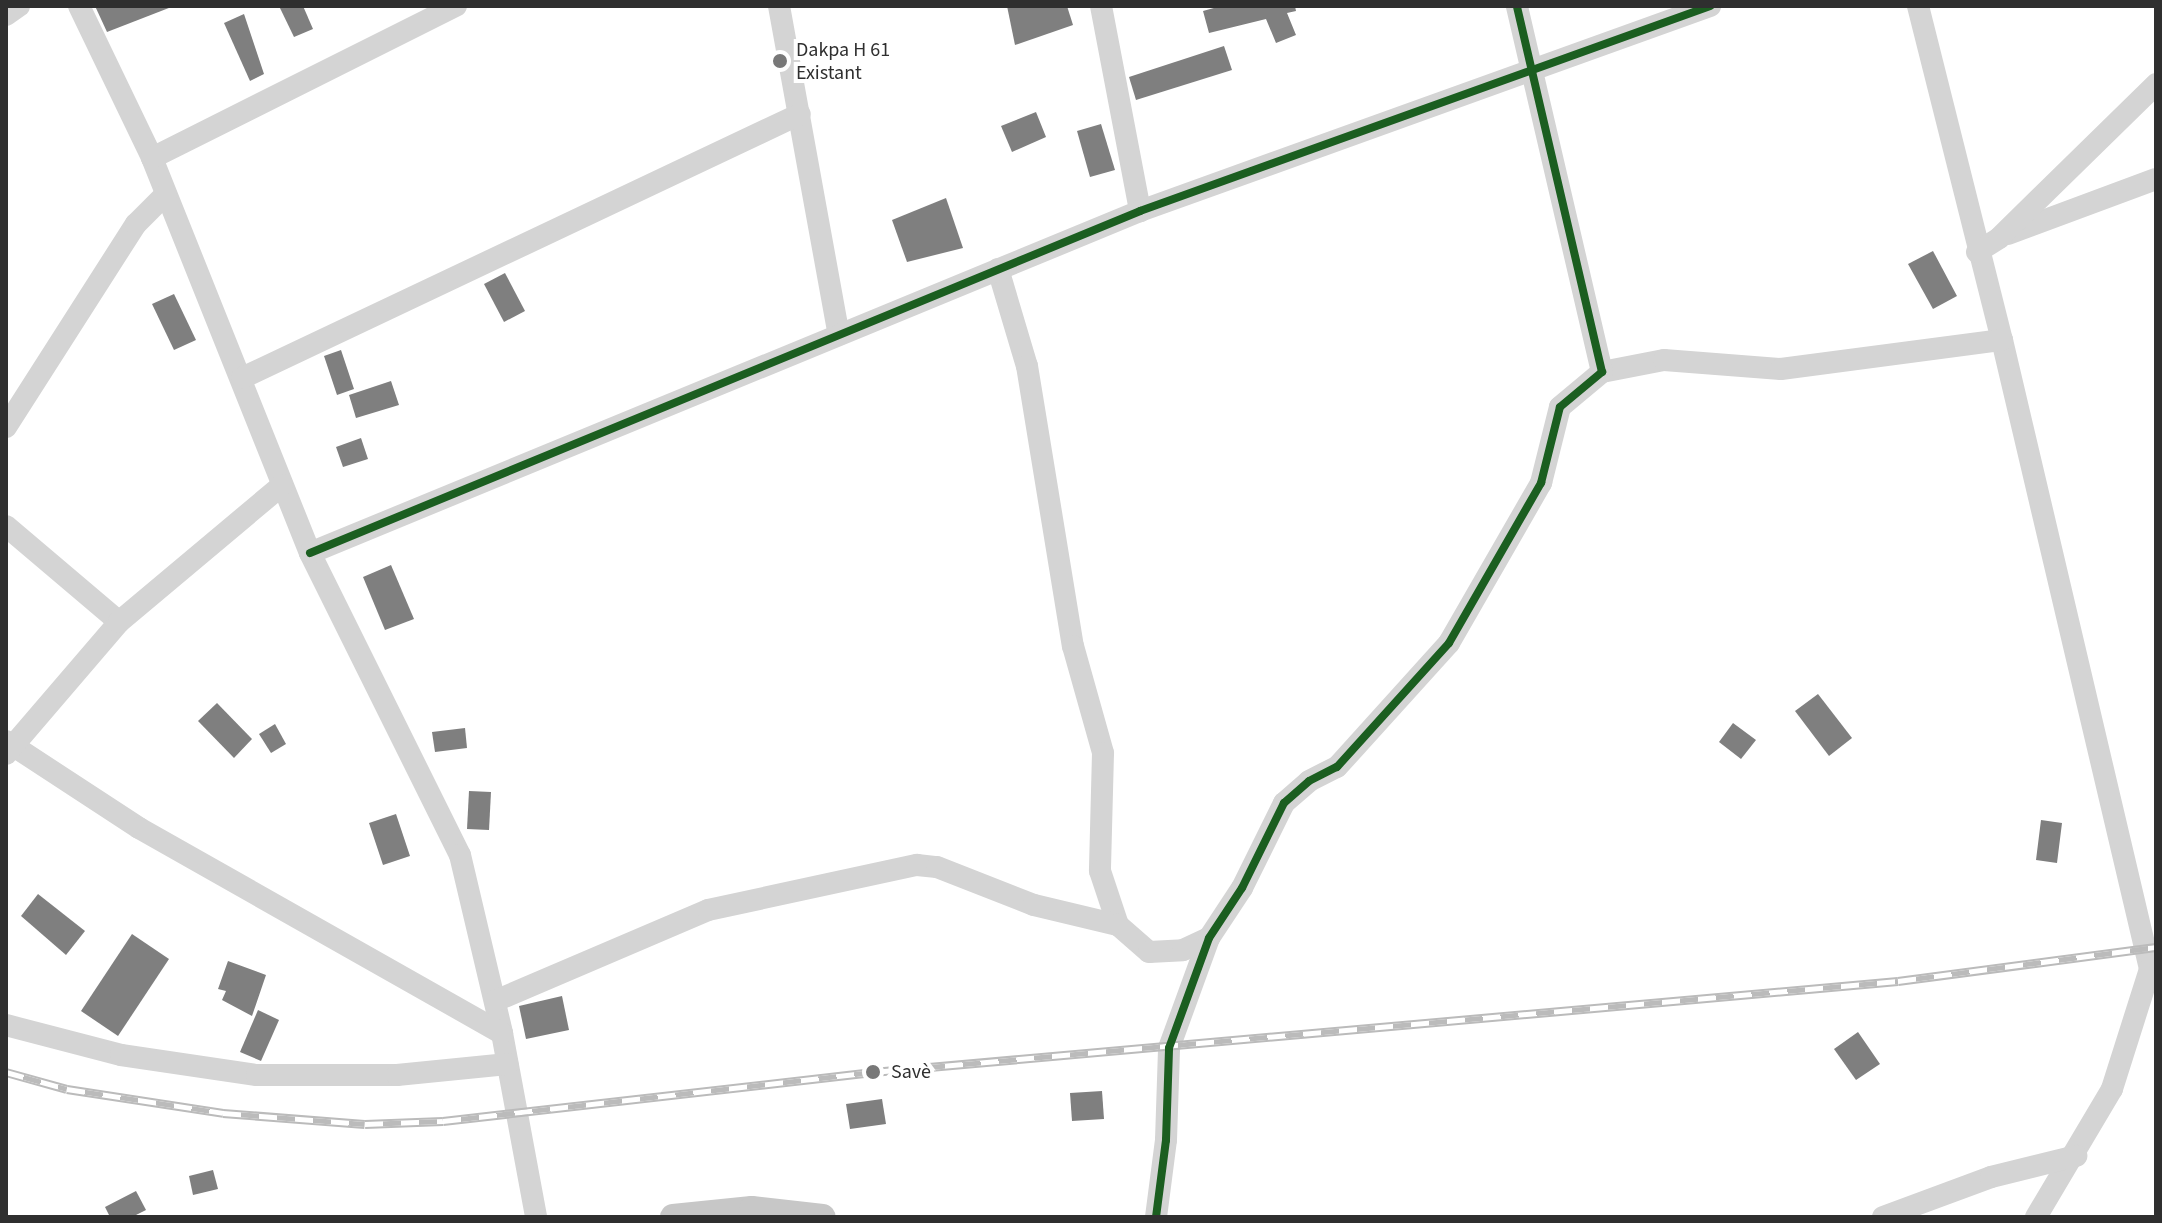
<!DOCTYPE html>
<html>
<head>
<meta charset="utf-8">
<style>
  body { margin:0 }
  #map { position:relative; width:2162px; height:1223px; overflow:hidden; background:#fff; font-family:"Source Sans 3",sans-serif }
  div>[style] { position:absolute }
  .building>* { inset:0; background:#7f7f7f }
  .minor>* { height:22px; margin:-11px; padding:0 11px; transform-origin:11px; border-radius:11px; background:#d4d4d4 }
  .major>* { height:26px; margin:-13px; padding:0 13px; transform-origin:13px; border-radius:13px; background:#c7c7c7 }
  .rail>* { height:9px; margin-top:-4.5px; transform-origin:0; background:repeating-linear-gradient(90deg,#fff 0 18px,#bbb 0 36px); box-sizing:border-box; border-block:2px solid #bbb }
  .cycleway>* { height:8px; margin:-4px; padding:0 4px; transform-origin:4px; border-radius:4px; background:#1b5e20 }
  .dots>* { width:22px; height:22px; translate:-50% -50%; box-sizing:border-box; border:4px solid #fff; border-radius:50% }
  span { translate:-50% -50%; white-space:nowrap; text-align:center; line-height:1.15; -webkit-text-stroke:8px #fff; paint-order:stroke }
  .poi-label { font-size:20px; color:#2f2f2f }
  .left { translate:0 -50%; text-align:left }
  .frame { position:absolute; inset:0; border:8px solid #2f2f2f; pointer-events:none }
</style>
</head>
<body>
<div id="map">
  <div class="building">
    <div style="clip-path:polygon(95px 6px,174px 6px,107px 32px)"></div>
    <div style="clip-path:polygon(279px 6px,303px 6px,313px 29px,294px 37px)"></div>
    <div style="clip-path:polygon(1007px 6px,1067px 6px,1073px 25px,1015px 45px)"></div>
    <div style="clip-path:polygon(1221px 6px,1295px 6px,1296px 11px,1287px 13px,1296px 35px,1276px 43px,1266px 19px,1209px 33px,1203px 11px)"></div>
    <div style="clip-path:polygon(244px 14px,264px 74px,250px 81px,224px 23px)"></div>
    <div style="clip-path:polygon(1224px 46px,1232px 70px,1136px 100px,1129px 77px)"></div>
    <div style="clip-path:polygon(1036px 112px,1046px 137px,1012px 152px,1001px 126px)"></div>
    <div style="clip-path:polygon(1101px 124px,1115px 170px,1090px 177px,1077px 131px)"></div>
    <div style="clip-path:polygon(946px 198px,963px 248px,907px 262px,892px 220px)"></div>
    <div style="clip-path:polygon(1933px 251px,1957px 296px,1933px 309px,1908px 264px)"></div>
    <div style="clip-path:polygon(505px 273px,525px 311px,504px 322px,484px 284px)"></div>
    <div style="clip-path:polygon(174px 294px,196px 340px,174px 350px,152px 304px)"></div>
    <div style="clip-path:polygon(341px 350px,354px 389px,337px 395px,324px 356px)"></div>
    <div style="clip-path:polygon(391px 381px,399px 405px,356px 418px,349px 395px)"></div>
    <div style="clip-path:polygon(361px 438px,368px 459px,343px 467px,336px 447px)"></div>
    <div style="clip-path:polygon(391px 565px,414px 619px,385px 630px,363px 577px)"></div>
    <div style="clip-path:polygon(1818px 694px,1852px 738px,1829px 756px,1795px 711px)"></div>
    <div style="clip-path:polygon(217px 703px,252px 739px,234px 758px,198px 721px)"></div>
    <div style="clip-path:polygon(1733px 723px,1756px 740px,1741px 759px,1719px 742px)"></div>
    <div style="clip-path:polygon(275px 724px,286px 744px,271px 753px,259px 734px)"></div>
    <div style="clip-path:polygon(465px 728px,467px 748px,435px 752px,432px 732px)"></div>
    <div style="clip-path:polygon(469px 791px,491px 792px,489px 830px,467px 829px)"></div>
    <div style="clip-path:polygon(396px 814px,410px 856px,383px 865px,369px 823px)"></div>
    <div style="clip-path:polygon(2041px 820px,2062px 823px,2057px 863px,2036px 860px)"></div>
    <div style="clip-path:polygon(38px 894px,85px 931px,66px 955px,21px 916px)"></div>
    <div style="clip-path:polygon(132px 934px,169px 959px,118px 1036px,81px 1011px)"></div>
    <div style="clip-path:polygon(228px 961px,266px 975px,252px 1016px,222px 1000px,226px 991px,218px 989px)"></div>
    <div style="clip-path:polygon(562px 996px,569px 1030px,526px 1039px,519px 1006px)"></div>
    <div style="clip-path:polygon(258px 1010px,279px 1020px,261px 1061px,240px 1052px)"></div>
    <div style="clip-path:polygon(1858px 1032px,1880px 1064px,1856px 1080px,1834px 1049px)"></div>
    <div style="clip-path:polygon(1102px 1091px,1104px 1119px,1072px 1121px,1070px 1093px)"></div>
    <div style="clip-path:polygon(882px 1099px,886px 1124px,850px 1129px,846px 1104px)"></div>
    <div style="clip-path:polygon(213px 1170px,218px 1189px,193px 1195px,189px 1176px)"></div>
    <div style="clip-path:polygon(136px 1191px,146px 1210px,132px 1217px,110px 1217px,105px 1207px)"></div>
  </div>
  <div class="minor">
    <div style="left:79px;top:6px;width:169px;rotate:64.3deg"></div>
    <div style="left:152px;top:158px;width:425px;rotate:68.2deg"></div>
    <div style="left:310px;top:553px;width:337px;rotate:63.6deg"></div>
    <div style="left:460px;top:855px;width:183px;rotate:76.7deg"></div>
    <div style="left:502px;top:1033px;width:187px;rotate:79.5deg"></div>
    <div style="left:779px;top:6px;width:334px;rotate:79.7deg"></div>
    <div style="left:1101px;top:6px;width:209px;rotate:79.2deg"></div>
    <div style="left:1918px;top:6px;width:344px;rotate:75.9deg"></div>
    <div style="left:2002px;top:340px;width:646px;rotate:76.76deg"></div>
    <div style="left:2150px;top:969px;width:126px;rotate:107.6deg"></div>
    <div style="left:2112px;top:1089px;width:149px;rotate:120.7deg"></div>
    <div style="left:6px;top:15px;width:16px;rotate:-35deg"></div>
    <div style="left:152px;top:158px;width:340px;rotate:-26.6deg"></div>
    <div style="left:2008px;top:234px;width:158px;rotate:-20.4deg"></div>
    <div style="left:1977px;top:252px;width:26px;rotate:-32deg"></div>
    <div style="left:1999px;top:238px;width:220px;rotate:-44.4deg"></div>
    <div style="left:998px;top:269px;width:101px;rotate:73.4deg"></div>
    <div style="left:1027px;top:366px;width:284px;rotate:80.7deg"></div>
    <div style="left:1073px;top:646px;width:111px;rotate:74.3deg"></div>
    <div style="left:1103px;top:753px;width:118px;rotate:91.5deg"></div>
    <div style="left:1100px;top:871px;width:57px;rotate:71.6deg"></div>
    <div style="left:1602px;top:372px;width:63px;rotate:-11deg"></div>
    <div style="left:1664px;top:360px;width:117px;rotate:4.4deg"></div>
    <div style="left:1781px;top:369px;width:223px;rotate:-7.5deg"></div>
    <div style="left:242px;top:378px;width:617px;rotate:-25.32deg"></div>
    <div style="left:6px;top:427px;width:241px;rotate:-57.4deg"></div>
    <div style="left:136px;top:224px;width:42px;rotate:-45deg"></div>
    <div style="left:6px;top:526px;width:148px;rotate:40.3deg"></div>
    <div style="left:310px;top:553px;width:898px;rotate:-22.39deg"></div>
    <div style="left:1140px;top:211px;width:606px;rotate:-19.78deg"></div>
    <div style="left:6px;top:741px;width:159px;rotate:33.2deg"></div>
    <div style="left:139px;top:828px;width:417px;rotate:29.5deg"></div>
    <div style="left:6px;top:754px;width:174px;rotate:-49.4deg"></div>
    <div style="left:119px;top:622px;width:213px;rotate:-40deg"></div>
    <div style="left:495px;top:1001px;width:232px;rotate:-23.1deg"></div>
    <div style="left:708px;top:910px;width:214px;rotate:-12.2deg"></div>
    <div style="left:917px;top:865px;width:20px;rotate:6deg"></div>
    <div style="left:937px;top:867px;width:104px;rotate:21.4deg"></div>
    <div style="left:1034px;top:905px;width:86px;rotate:13.4deg"></div>
    <div style="left:1118px;top:925px;width:41px;rotate:41.1deg"></div>
    <div style="left:1149px;top:952px;width:34px;rotate:-3deg"></div>
    <div style="left:1183px;top:950px;width:29px;rotate:-25deg"></div>
    <div style="left:6px;top:1025px;width:119px;rotate:14.6deg"></div>
    <div style="left:121px;top:1055px;width:137px;rotate:8.4deg"></div>
    <div style="left:257px;top:1075px;width:140px"></div>
    <div style="left:397px;top:1075px;width:111px;rotate:-5.7deg"></div>
    <div style="left:1156px;top:1217px;width:78px;rotate:-82.6deg"></div>
    <div style="left:1166px;top:1140px;width:92px;rotate:-88.1deg"></div>
    <div style="left:1169px;top:1048px;width:117px;rotate:-70deg"></div>
    <div style="left:1209px;top:938px;width:60px;rotate:-56.6deg"></div>
    <div style="left:1242px;top:888px;width:95px;rotate:-63.7deg"></div>
    <div style="left:1284px;top:803px;width:33px;rotate:-41deg"></div>
    <div style="left:1309px;top:781px;width:31px;rotate:-27deg"></div>
    <div style="left:1337px;top:767px;width:167px;rotate:-47.9deg"></div>
    <div style="left:1449px;top:643px;width:185px;rotate:-60.1deg"></div>
    <div style="left:1541px;top:483px;width:78px;rotate:-76deg"></div>
    <div style="left:1560px;top:407px;width:55px;rotate:-39.8deg"></div>
    <div style="left:1602px;top:372px;width:376px;rotate:-103.1deg"></div>
    <div style="left:1883px;top:1217px;width:115px;rotate:-20.3deg"></div>
    <div style="left:1991px;top:1177px;width:88px;rotate:-13.9deg"></div>
  </div>
  <div class="major">
    <div style="left:673px;top:1217px;width:79px;rotate:-5.8deg"></div>
    <div style="left:752px;top:1209px;width:71px;rotate:6.4deg"></div>
  </div>
  <div class="rail">
    <div style="left:6px;top:1072px;width:63px;rotate:15.6deg"></div>
    <div style="left:67px;top:1089px;width:158px;rotate:8.7deg"></div>
    <div style="left:223px;top:1113px;width:142px;rotate:4.4deg"></div>
    <div style="left:365px;top:1124px;width:78px;rotate:-2.2deg"></div>
    <div style="left:443px;top:1121px;width:433px;rotate:-6.5deg"></div>
    <div style="left:873px;top:1072px;width:1029px;rotate:-5.07deg"></div>
    <div style="left:1898px;top:981px;width:260px;rotate:-7.5deg"></div>
  </div>
  <div class="cycleway">
    <div style="left:310px;top:553px;width:898px;rotate:-22.39deg"></div>
    <div style="left:1140px;top:211px;width:606px;rotate:-19.78deg"></div>
    <div style="left:1156px;top:1217px;width:78px;rotate:-82.6deg"></div>
    <div style="left:1166px;top:1140px;width:92px;rotate:-88.1deg"></div>
    <div style="left:1169px;top:1048px;width:117px;rotate:-70deg"></div>
    <div style="left:1209px;top:938px;width:60px;rotate:-56.6deg"></div>
    <div style="left:1242px;top:888px;width:95px;rotate:-63.7deg"></div>
    <div style="left:1284px;top:803px;width:33px;rotate:-41deg"></div>
    <div style="left:1309px;top:781px;width:31px;rotate:-27deg"></div>
    <div style="left:1337px;top:767px;width:167px;rotate:-47.9deg"></div>
    <div style="left:1449px;top:643px;width:185px;rotate:-60.1deg"></div>
    <div style="left:1541px;top:483px;width:78px;rotate:-76deg"></div>
    <div style="left:1560px;top:407px;width:55px;rotate:-39.8deg"></div>
    <div style="left:1602px;top:372px;width:376px;rotate:-103.1deg"></div>
  </div>
  <div class="dots">
    <div style="left:780px;top:61px;background:#787878"></div>
    <div style="left:873px;top:1072px;background:#787878"></div>
  </div>
  <div class="poi-label">
    <span class="left" style="left:796px;top:62px">Dakpa H 61<br>Existant</span>
    <span class="left" style="left:891px;top:1072px">Savè</span>
  </div>
  <div class="frame"></div>
</div>
</body>
</html>
